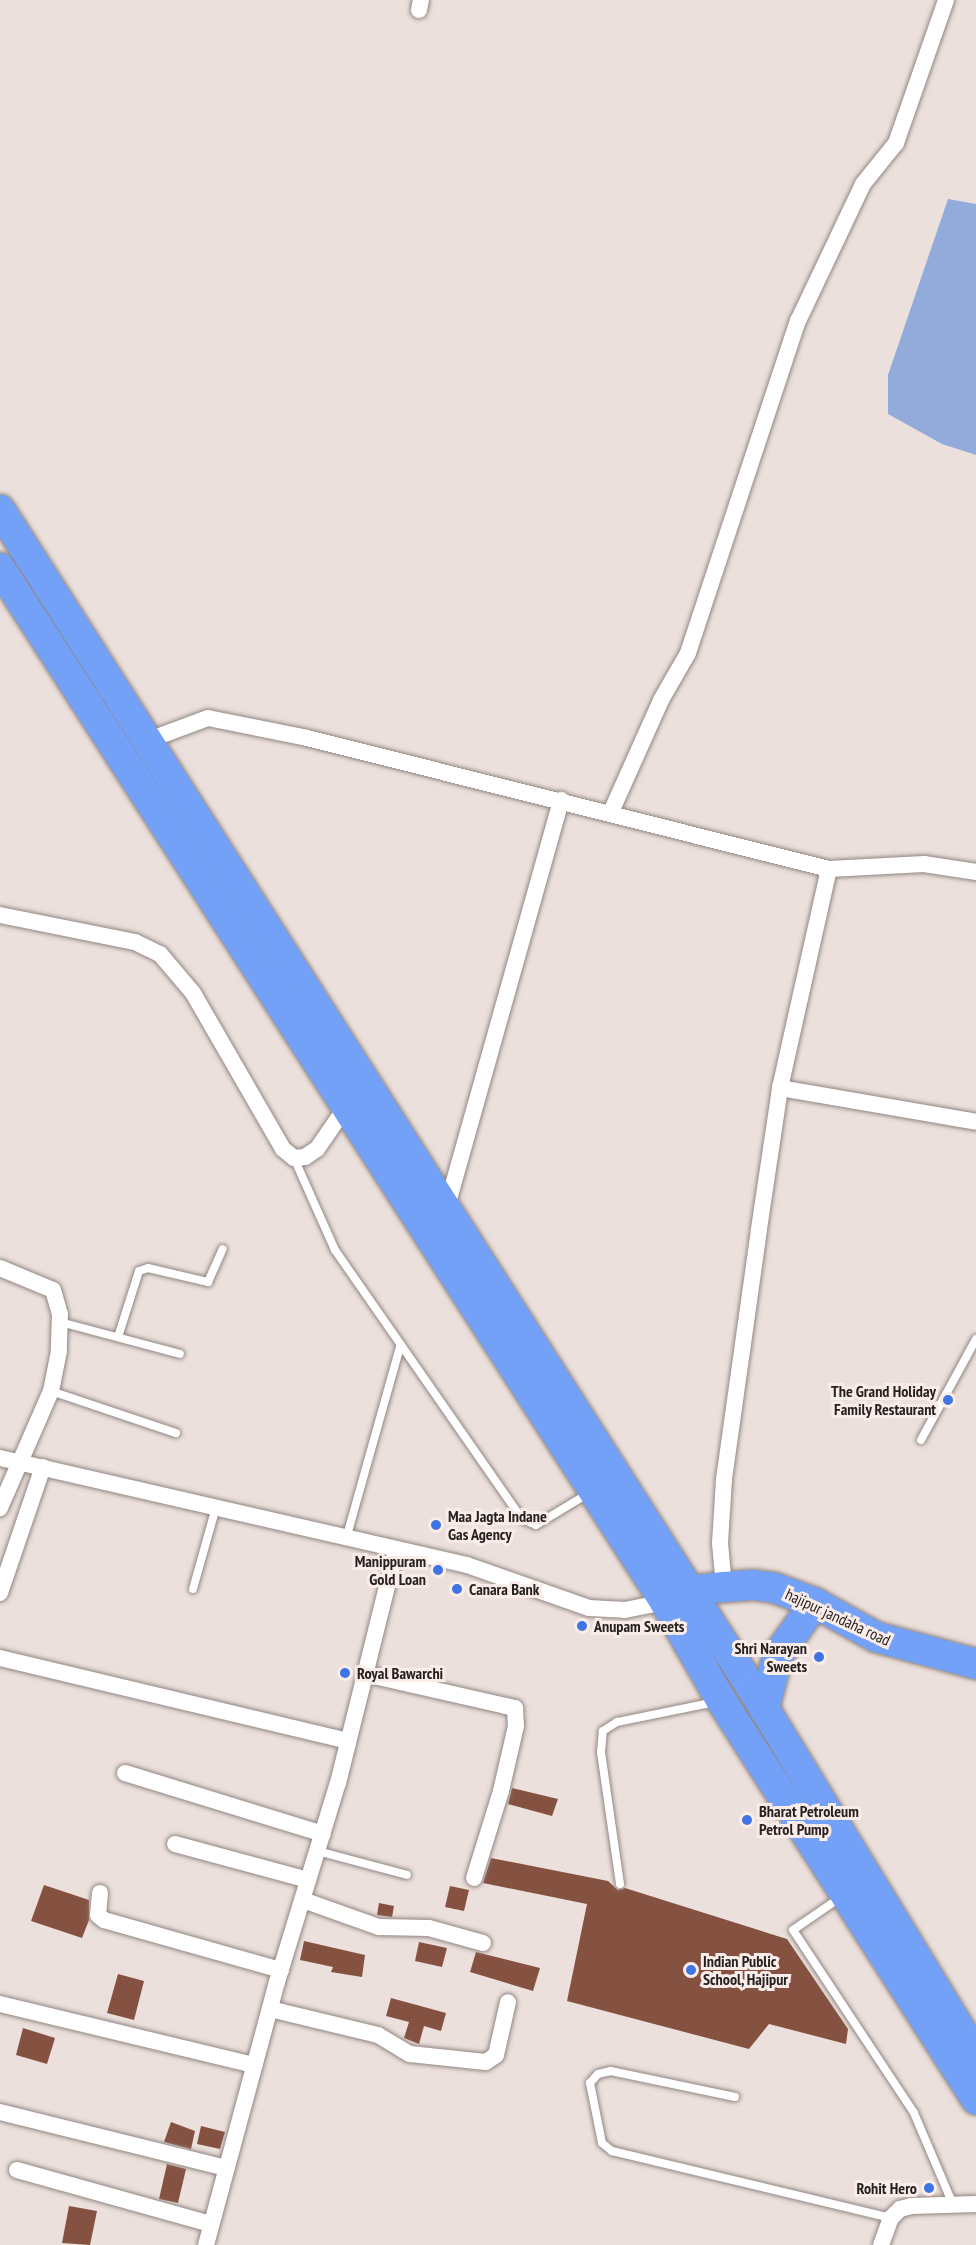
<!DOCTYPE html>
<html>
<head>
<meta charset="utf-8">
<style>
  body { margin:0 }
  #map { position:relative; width:976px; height:2245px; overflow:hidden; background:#ece0dc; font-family:"PT Sans Narrow",sans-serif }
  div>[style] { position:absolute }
  .water>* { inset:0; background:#92abda }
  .building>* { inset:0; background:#855242 }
  .roads { filter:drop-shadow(0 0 2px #918682) drop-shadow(0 0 2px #918682) }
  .lane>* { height:8px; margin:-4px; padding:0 4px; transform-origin:4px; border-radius:4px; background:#fff }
  .street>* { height:16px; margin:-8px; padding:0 8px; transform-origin:8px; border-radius:8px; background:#fff }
  .highway>* { height:30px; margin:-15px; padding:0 15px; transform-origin:15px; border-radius:15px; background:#74a1f8 }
  .dots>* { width:16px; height:16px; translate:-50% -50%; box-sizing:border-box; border:3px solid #faede9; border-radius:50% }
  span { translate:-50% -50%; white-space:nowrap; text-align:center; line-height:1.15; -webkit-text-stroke:6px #faede9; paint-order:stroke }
  .poi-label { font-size:16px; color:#252120; font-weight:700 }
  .right { translate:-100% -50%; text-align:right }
  .left { translate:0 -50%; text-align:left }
  .street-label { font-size:16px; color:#252120 }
</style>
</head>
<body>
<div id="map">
  <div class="water">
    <div style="clip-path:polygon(948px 199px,976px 204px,976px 455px,942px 444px,888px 414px,888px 375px)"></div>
  </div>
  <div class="building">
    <div style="clip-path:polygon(512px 1788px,558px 1799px,552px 1816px,508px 1804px)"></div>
    <div style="clip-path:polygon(491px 1858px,608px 1881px,618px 1890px,625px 1888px,787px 1939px,848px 2029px,846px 2044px,769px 2024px,749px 2049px,567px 2001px,587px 1904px,483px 1883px)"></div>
    <div style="clip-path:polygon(44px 1885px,89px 1900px,89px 1920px,82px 1938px,31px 1921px)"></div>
    <div style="clip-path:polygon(450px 1886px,469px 1890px,464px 1911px,445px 1907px)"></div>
    <div style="clip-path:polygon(379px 1903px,394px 1906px,392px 1917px,377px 1915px)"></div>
    <div style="clip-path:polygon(304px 1941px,365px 1955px,362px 1977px,331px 1972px,333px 1967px,300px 1960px)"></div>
    <div style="clip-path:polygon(419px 1942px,447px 1948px,442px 1967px,415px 1961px)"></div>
    <div style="clip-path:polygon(476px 1952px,540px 1968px,533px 1991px,470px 1972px)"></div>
    <div style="clip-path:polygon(118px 1974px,144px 1981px,134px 2020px,107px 2013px)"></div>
    <div style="clip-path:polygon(391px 1998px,446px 2013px,441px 2031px,424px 2026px,419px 2044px,404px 2038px,409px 2022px,386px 2016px)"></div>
    <div style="clip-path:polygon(23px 2028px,55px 2038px,47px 2064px,16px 2055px)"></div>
    <div style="clip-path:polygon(171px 2122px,195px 2131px,191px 2149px,164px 2142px)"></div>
    <div style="clip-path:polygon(201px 2126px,225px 2132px,220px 2149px,197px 2144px)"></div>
    <div style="clip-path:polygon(167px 2164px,186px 2169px,178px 2203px,159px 2199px)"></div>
    <div style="clip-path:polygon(69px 2206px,97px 2211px,90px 2245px,62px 2243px)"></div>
  </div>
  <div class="roads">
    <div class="lane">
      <div style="left:294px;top:1158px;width:101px;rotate:66deg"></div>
      <div style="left:335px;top:1250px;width:328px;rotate:55.2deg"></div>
      <div style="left:522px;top:1519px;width:15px;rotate:23deg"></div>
      <div style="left:536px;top:1525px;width:62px;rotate:-31.1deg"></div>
      <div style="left:60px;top:1322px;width:124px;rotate:14.9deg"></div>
      <div style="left:118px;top:1337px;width:69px;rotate:-72.3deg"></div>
      <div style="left:139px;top:1271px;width:9px;rotate:-18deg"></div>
      <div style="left:148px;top:1268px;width:62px;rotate:13.1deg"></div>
      <div style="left:208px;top:1282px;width:36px;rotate:-66deg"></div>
      <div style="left:51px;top:1391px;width:132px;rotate:18.6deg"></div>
      <div style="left:921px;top:1440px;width:115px;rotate:-61.4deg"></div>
      <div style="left:346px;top:1539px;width:199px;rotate:-74.3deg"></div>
      <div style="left:193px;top:1589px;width:85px;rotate:-74.3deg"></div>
      <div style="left:317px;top:1851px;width:93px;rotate:14.9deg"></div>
      <div style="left:620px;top:1884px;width:133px;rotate:-98.2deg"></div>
      <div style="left:601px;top:1752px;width:21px;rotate:-85deg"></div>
      <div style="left:603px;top:1731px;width:17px;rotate:-33deg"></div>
      <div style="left:617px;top:1722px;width:100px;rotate:-11.5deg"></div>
      <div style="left:841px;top:1897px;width:58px;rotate:145.5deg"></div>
      <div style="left:793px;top:1930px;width:219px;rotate:56.5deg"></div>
      <div style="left:914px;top:2113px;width:102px;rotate:66.9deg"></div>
      <div style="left:735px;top:2097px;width:127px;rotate:-168.2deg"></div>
      <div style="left:611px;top:2071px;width:13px;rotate:167deg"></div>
      <div style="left:598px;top:2074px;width:12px;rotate:132deg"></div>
      <div style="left:590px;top:2083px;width:61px;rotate:78.7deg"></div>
      <div style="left:602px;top:2143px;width:13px;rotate:39deg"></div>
      <div style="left:612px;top:2151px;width:287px;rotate:13.5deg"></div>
    </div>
    <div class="street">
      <div style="left:419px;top:10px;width:10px;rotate:-79deg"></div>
      <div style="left:146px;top:741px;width:66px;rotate:-20.4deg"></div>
      <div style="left:208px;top:718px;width:101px;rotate:11.4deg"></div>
      <div style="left:307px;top:738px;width:538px;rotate:14.09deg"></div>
      <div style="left:829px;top:869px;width:95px;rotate:-3deg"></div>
      <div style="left:924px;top:864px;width:53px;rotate:8.7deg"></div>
      <div style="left:611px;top:812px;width:123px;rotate:-65.9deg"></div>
      <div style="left:661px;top:700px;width:54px;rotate:-60.1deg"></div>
      <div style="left:688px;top:653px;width:350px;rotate:-71.7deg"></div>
      <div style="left:798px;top:321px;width:152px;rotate:-64.6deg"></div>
      <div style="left:863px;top:184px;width:53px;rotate:-51.2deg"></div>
      <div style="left:896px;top:143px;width:151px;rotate:-70.7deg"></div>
      <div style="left:0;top:915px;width:138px;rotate:11.3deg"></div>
      <div style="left:135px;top:942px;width:28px;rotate:26deg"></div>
      <div style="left:160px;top:954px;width:51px;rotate:49.8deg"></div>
      <div style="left:193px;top:993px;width:180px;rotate:60deg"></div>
      <div style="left:283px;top:1149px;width:14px;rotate:39deg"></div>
      <div style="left:294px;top:1158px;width:11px;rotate:-5deg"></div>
      <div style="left:305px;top:1157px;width:14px;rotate:-34deg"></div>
      <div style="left:317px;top:1149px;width:51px;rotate:-55.4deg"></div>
      <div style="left:780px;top:1088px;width:199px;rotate:9.8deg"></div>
      <div style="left:446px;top:1210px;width:426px;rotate:-74.3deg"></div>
      <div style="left:0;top:1268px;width:57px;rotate:22.5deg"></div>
      <div style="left:53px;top:1290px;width:25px;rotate:74deg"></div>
      <div style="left:60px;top:1314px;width:37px;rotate:92deg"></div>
      <div style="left:59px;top:1351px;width:41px;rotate:101.3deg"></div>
      <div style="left:51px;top:1391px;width:128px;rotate:113.6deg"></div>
      <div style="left:0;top:1458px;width:479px;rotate:12.9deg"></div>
      <div style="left:467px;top:1565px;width:129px;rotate:19.4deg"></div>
      <div style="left:589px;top:1608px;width:36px;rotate:3deg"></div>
      <div style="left:625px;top:1610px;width:41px;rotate:-11.3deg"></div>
      <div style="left:724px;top:1587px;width:44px;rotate:-95.2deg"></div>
      <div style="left:720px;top:1543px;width:64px;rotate:-86.4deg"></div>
      <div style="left:724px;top:1479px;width:252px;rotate:-82deg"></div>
      <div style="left:759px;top:1229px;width:143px;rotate:-81.5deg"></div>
      <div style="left:780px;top:1088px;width:224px;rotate:-77.4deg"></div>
      <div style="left:0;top:1593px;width:133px;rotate:-71.2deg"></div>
      <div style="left:0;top:1658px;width:358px;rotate:13.4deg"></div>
      <div style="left:365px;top:1674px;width:154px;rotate:12.8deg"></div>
      <div style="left:515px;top:1708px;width:18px;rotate:87deg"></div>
      <div style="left:516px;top:1726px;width:67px;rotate:103deg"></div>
      <div style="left:501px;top:1791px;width:91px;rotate:107.2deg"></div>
      <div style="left:125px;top:1773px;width:207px;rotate:17.1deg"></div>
      <div style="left:175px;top:1844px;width:138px;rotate:15.1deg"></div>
      <div style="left:100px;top:1893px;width:22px;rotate:95deg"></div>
      <div style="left:98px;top:1915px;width:8px;rotate:40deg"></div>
      <div style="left:104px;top:1920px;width:184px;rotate:15.8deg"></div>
      <div style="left:303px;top:1900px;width:81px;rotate:19.6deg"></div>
      <div style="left:379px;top:1927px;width:50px;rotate:1.1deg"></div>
      <div style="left:429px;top:1928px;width:56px;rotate:15.5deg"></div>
      <div style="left:0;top:2004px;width:262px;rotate:13.5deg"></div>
      <div style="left:270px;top:2009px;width:111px;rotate:13.5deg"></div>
      <div style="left:378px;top:2035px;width:37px;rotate:31deg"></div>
      <div style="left:410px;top:2054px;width:76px;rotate:6deg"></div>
      <div style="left:486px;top:2062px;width:12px;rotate:-35deg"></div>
      <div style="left:496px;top:2055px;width:54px;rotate:-77.2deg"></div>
      <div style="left:0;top:2112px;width:233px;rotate:13.9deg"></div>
      <div style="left:17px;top:2170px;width:201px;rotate:15.6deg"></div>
      <div style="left:206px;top:2245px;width:272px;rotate:-74.9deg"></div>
      <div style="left:277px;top:1982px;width:208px;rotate:-73deg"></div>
      <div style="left:338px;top:1783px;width:239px;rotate:-76deg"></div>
      <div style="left:881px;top:2245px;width:29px;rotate:-70deg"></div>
      <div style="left:891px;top:2218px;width:13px;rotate:-45deg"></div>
      <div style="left:900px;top:2209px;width:11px;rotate:-15deg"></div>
      <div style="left:911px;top:2206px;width:65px;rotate:-1.8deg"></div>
    </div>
    <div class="highway">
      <div style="left:0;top:510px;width:1400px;rotate:57.46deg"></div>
      <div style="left:753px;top:1690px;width:429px;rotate:58.6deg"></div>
      <div style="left:0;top:568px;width:1229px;rotate:57.25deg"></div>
      <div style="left:665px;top:1602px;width:113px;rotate:60.3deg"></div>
      <div style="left:721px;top:1700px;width:474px;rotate:57.4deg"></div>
      <div style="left:673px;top:1599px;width:19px;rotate:-25deg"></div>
      <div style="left:690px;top:1591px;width:34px;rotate:-7deg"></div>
      <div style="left:724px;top:1587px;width:30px;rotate:-4deg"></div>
      <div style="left:754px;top:1585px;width:21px;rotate:8deg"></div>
      <div style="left:775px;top:1588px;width:43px;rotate:20.6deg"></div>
      <div style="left:815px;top:1603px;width:70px;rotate:29.1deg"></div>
      <div style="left:876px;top:1637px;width:104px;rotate:15.1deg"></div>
      <div style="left:764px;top:1709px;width:56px;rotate:-75.5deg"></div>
      <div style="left:778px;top:1655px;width:64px;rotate:-54.6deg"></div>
    </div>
  </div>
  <div class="dots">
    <div style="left:948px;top:1400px;background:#3f74e4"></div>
    <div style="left:436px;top:1525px;background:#3f74e4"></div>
    <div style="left:438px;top:1570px;background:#3f74e4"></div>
    <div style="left:457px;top:1589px;background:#3f74e4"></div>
    <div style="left:582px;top:1626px;background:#3f74e4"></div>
    <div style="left:819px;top:1657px;background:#3f74e4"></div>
    <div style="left:345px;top:1673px;background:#3f74e4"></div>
    <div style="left:747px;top:1820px;background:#3f74e4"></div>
    <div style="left:691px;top:1970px;background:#3f74e4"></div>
    <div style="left:929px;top:2188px;background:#3f74e4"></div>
  </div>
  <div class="poi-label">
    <span class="right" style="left:936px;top:1400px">The Grand Holiday<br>Family Restaurant</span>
    <span class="left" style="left:448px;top:1525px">Maa Jagta Indane<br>Gas Agency</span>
    <span class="right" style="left:426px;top:1570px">Manippuram<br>Gold Loan</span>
    <span class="left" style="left:469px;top:1589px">Canara Bank</span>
    <span class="left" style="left:594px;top:1626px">Anupam Sweets</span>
    <span class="right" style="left:807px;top:1657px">Shri Narayan<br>Sweets</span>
    <span class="left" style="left:357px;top:1673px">Royal Bawarchi</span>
    <span class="left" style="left:759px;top:1820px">Bharat Petroleum<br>Petrol Pump</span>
    <span class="left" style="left:703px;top:1970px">Indian Public<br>School, Hajipur</span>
    <span class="right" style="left:917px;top:2188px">Rohit Hero</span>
  </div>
  <div class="street-label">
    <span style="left:838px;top:1617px;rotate:25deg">hajipur jandaha road</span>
  </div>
</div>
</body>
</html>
